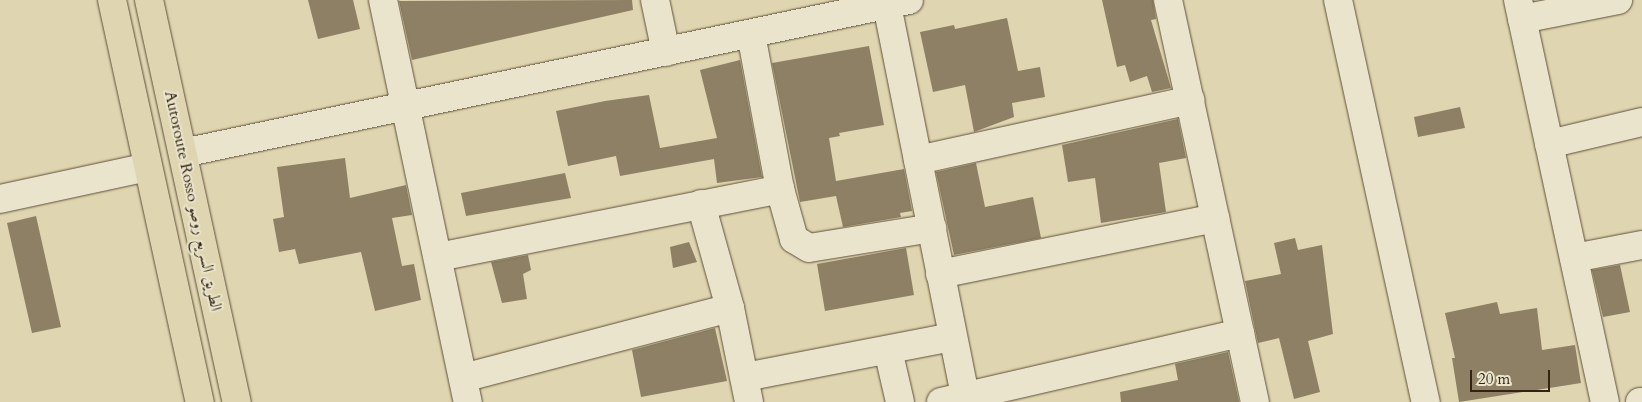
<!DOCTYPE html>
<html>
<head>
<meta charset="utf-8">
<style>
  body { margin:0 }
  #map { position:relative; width:1642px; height:402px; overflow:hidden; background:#dfd5b0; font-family:Cardo,Amiri,serif }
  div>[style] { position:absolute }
  .building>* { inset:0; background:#8d8064 }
  .roads { filter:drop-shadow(0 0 1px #5f503a) drop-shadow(0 0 1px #5f503a) }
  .minor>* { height:28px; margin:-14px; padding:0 14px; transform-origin:14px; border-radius:14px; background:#eae4cc }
  .trunk>* { height:28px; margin:-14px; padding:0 14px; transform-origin:14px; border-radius:14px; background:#dfd5b0 }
  span { translate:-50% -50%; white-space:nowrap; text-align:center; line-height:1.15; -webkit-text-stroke:4px #eae4cc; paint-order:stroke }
  .street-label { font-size:16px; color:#342312 }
  .scale { position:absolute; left:1470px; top:370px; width:80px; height:22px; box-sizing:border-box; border:2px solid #342312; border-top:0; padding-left:6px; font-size:15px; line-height:18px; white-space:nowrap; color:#342312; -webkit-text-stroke:4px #eae4cc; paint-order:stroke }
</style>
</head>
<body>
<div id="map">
  <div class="building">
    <div style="clip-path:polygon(308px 0,353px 0,360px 29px,318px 39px)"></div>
    <div style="clip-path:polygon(632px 0,633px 10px,412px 60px,399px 1px)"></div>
    <div style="clip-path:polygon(1102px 0,1153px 0,1156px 19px,1151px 20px,1171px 88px,1152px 92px,1147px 76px,1130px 82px,1125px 65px,1117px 67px)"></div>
    <div style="clip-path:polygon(1007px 18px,1018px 71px,1040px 67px,1045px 97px,1012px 103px,1014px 117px,974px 132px,965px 85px,933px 92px,920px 32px,954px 25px,955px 29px)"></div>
    <div style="clip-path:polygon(869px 46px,884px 125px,839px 133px,840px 136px,829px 138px,836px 181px,904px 169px,912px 211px,900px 213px,901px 217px,843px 227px,836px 196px,800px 202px,772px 63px)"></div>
    <div style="clip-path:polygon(740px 60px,762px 177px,717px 183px,714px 159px,620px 176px,616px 156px,568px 166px,556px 111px,605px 101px,649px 95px,660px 148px,717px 138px,700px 70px)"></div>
    <div style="clip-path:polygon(1460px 107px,1465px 128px,1418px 137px,1414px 117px)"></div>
    <div style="clip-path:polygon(1178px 119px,1186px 158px,1159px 163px,1166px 212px,1101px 223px,1095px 178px,1068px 182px,1062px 145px)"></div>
    <div style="clip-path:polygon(345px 158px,350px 198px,406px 185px,412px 215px,392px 218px,402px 266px,414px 264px,421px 300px,375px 311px,361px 252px,299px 264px,295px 249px,279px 252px,273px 219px,284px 217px,277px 167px)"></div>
    <div style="clip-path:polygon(976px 163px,985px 207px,1033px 197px,1041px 238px,954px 255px,936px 172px)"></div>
    <div style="clip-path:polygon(565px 173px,571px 198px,466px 216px,461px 193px)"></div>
    <div style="clip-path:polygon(36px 216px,61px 327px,32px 333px,7px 223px)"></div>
    <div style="clip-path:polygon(1295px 238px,1298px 250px,1322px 245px,1333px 334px,1308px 341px,1320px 392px,1294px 399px,1279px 338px,1258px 343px,1245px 281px,1281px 274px,1274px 243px)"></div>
    <div style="clip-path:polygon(689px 242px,697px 262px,673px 268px,670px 247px)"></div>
    <div style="clip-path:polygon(906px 248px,914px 295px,825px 311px,817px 264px)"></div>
    <div style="clip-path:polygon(528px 255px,531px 270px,523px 274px,527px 299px,502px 303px,491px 262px)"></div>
    <div style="clip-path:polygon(1620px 265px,1630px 312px,1603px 317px,1592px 270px)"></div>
    <div style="clip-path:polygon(1497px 302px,1500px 314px,1537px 308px,1542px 350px,1575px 345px,1581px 383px,1459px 402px,1452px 358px,1455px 358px,1445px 313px)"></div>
    <div style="clip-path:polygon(715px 328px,727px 381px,641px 397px,632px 350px)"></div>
    <div style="clip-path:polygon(1228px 352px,1239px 402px,1121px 402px,1120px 392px,1178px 380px,1175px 364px)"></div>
  </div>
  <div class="roads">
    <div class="minor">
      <div style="left:383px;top:0;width:411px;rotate:78.1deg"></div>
      <div style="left:655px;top:0;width:53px;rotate:78.1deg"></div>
      <div style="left:1168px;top:0;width:411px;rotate:77.8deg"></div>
      <div style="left:1338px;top:0;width:412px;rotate:77.7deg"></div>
      <div style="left:1518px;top:0;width:411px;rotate:77.8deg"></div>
      <div style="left:887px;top:5px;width:399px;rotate:78.7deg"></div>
      <div style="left:1522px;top:19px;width:98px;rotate:-11.2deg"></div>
      <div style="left:751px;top:34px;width:158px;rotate:79.4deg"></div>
      <div style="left:780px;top:189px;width:52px;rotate:74.4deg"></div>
      <div style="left:794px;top:239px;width:17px;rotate:31deg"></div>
      <div style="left:809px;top:248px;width:125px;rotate:-9.2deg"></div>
      <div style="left:1549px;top:144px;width:96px;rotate:-13.3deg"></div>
      <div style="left:183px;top:153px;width:742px;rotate:-11.9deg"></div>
      <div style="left:918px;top:160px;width:279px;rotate:-12.4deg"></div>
      <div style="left:0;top:199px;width:151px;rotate:-12.2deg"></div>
      <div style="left:701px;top:204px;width:108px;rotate:74.4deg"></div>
      <div style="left:730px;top:308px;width:96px;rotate:78.6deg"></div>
      <div style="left:438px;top:257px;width:349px;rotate:-11.2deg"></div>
      <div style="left:1574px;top:258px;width:69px;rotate:-10.8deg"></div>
      <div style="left:940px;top:274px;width:281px;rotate:-11.5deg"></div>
      <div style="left:888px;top:350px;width:53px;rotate:77deg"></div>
      <div style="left:745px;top:377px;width:211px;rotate:-10.9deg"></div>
      <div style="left:463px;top:378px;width:276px;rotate:-14.7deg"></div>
      <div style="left:941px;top:402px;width:307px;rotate:-13deg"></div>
      <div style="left:1640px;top:402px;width:2px"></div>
    </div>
    <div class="trunk">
      <div style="left:112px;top:0;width:412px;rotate:77.7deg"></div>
      <div style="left:149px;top:0;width:412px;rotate:77.7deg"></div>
    </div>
  </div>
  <div class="street-label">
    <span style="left:193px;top:201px;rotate:78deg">Autoroute Rosso الطريق السريع روصو</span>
  </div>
  <div class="scale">20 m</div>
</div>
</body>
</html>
